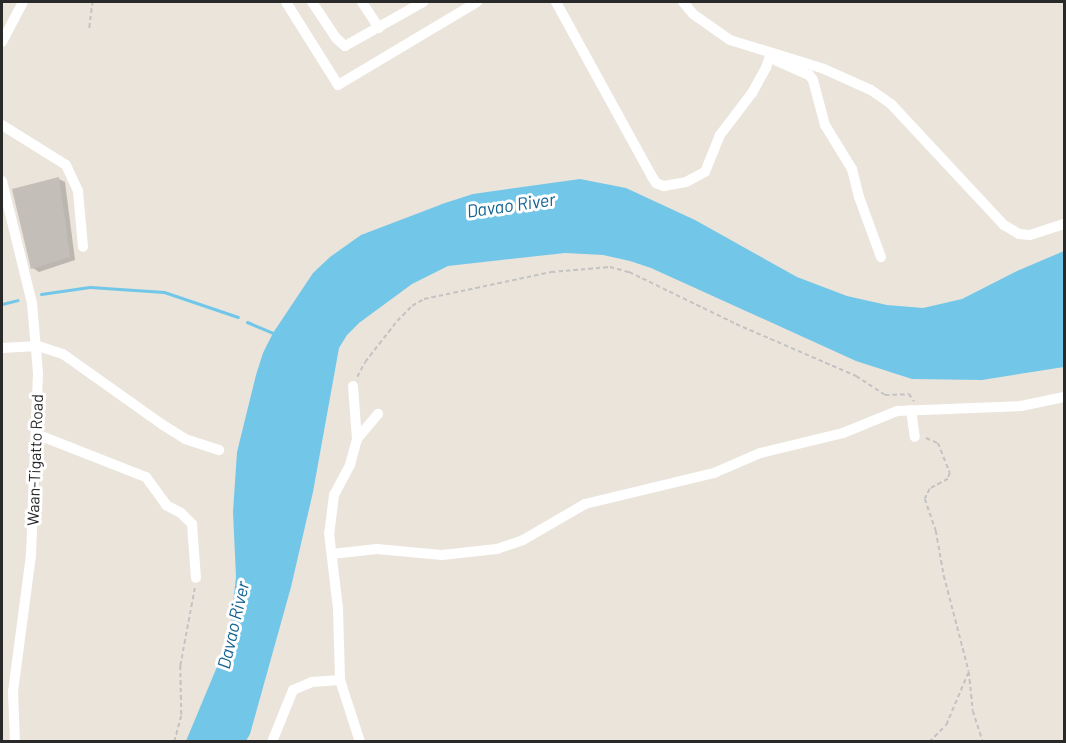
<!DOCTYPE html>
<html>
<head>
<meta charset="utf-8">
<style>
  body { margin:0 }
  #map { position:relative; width:1066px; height:743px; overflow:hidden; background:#eae4db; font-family:Barlow,sans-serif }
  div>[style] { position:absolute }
  .water>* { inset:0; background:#72c7e9 }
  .shadow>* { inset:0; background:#0003 }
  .stream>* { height:3px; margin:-1.5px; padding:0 1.5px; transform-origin:1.5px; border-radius:1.5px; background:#72c7e9 }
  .building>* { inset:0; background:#c3beb7 }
  .path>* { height:1.5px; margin-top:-0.75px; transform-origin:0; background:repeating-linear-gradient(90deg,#c3c3c3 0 4.5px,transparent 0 7.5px) }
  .minor>* { height:10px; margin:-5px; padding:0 5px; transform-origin:5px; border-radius:5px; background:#fff }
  span { translate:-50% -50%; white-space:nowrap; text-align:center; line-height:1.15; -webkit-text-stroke:6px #fff; paint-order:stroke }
  .street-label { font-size:16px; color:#292929 }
  .water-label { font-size:18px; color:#136492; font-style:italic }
  .frame { position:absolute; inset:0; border:3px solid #292929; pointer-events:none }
</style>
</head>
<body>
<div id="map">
  <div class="water">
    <div style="clip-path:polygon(580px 179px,626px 188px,695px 220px,797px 277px,847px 296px,887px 305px,923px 308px,962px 299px,1017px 271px,1064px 251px,1064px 367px,982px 380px,912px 379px,856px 361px,651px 268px,630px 261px,603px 255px,565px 253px,448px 266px,412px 284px,359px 323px,347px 335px,339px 348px,313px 492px,291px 587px,250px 734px,246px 741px,186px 741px,219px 662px,231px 622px,236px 577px,233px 512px,237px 452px,256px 375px,263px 353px,273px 333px,313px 273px,330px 257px,361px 235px,445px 203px,473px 194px)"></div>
  </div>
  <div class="shadow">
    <div style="clip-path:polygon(59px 179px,65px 182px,75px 260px,39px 272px,33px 268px)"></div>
  </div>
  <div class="stream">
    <div style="left:41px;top:294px;width:49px;rotate:-8.1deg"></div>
    <div style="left:90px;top:287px;width:74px;rotate:3.9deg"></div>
    <div style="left:164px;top:292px;width:78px;rotate:18.7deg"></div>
    <div style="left:2px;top:304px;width:16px;rotate:-14deg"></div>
    <div style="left:247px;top:322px;width:30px;rotate:23deg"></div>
  </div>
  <div class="building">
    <div style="clip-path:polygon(59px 177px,70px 257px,31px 269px,12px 189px)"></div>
  </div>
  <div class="path">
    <div style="left:89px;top:28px;width:26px;rotate:-83deg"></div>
    <div style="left:357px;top:377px;width:17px;rotate:-62deg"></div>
    <div style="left:365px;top:362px;width:52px;rotate:-52deg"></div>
    <div style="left:397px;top:321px;width:21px;rotate:-45deg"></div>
    <div style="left:412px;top:306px;width:14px;rotate:-30deg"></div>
    <div style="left:424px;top:299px;width:130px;rotate:-12deg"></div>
    <div style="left:551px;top:272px;width:59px;rotate:-4.8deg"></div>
    <div style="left:610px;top:267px;width:20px;rotate:15deg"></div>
    <div style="left:629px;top:272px;width:119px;rotate:25.9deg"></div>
    <div style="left:736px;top:324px;width:131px;rotate:23.4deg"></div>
    <div style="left:856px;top:376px;width:35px;rotate:33deg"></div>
    <div style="left:885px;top:395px;width:24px;rotate:-2deg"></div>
    <div style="left:909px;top:394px;width:9px;rotate:54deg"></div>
    <div style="left:926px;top:438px;width:13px;rotate:23deg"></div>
    <div style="left:938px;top:443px;width:32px;rotate:68deg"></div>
    <div style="left:950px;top:473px;width:6px;rotate:108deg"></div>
    <div style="left:948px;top:479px;width:21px;rotate:151deg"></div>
    <div style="left:930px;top:489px;width:11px;rotate:117deg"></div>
    <div style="left:925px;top:499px;width:34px;rotate:71deg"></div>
    <div style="left:936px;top:531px;width:46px;rotate:79.9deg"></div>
    <div style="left:944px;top:576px;width:99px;rotate:75.4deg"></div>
    <div style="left:969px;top:672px;width:39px;rotate:84deg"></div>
    <div style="left:973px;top:711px;width:33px;rotate:72deg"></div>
    <div style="left:174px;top:742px;width:28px;rotate:-75deg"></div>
    <div style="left:181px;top:715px;width:49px;rotate:-91.2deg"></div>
    <div style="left:180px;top:666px;width:81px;rotate:-79.4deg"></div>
    <div style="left:929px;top:742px;width:24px;rotate:-45deg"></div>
    <div style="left:946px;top:725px;width:56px;rotate:-67.1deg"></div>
  </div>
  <div class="minor">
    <div style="left:286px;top:2px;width:98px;rotate:57.9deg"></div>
    <div style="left:338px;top:85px;width:162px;rotate:-30.8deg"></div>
    <div style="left:312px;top:2px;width:43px;rotate:56.3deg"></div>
    <div style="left:336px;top:38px;width:12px;rotate:42deg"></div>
    <div style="left:345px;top:46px;width:90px;rotate:-29.4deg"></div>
    <div style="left:362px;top:2px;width:31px;rotate:57deg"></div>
    <div style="left:556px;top:2px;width:197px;rotate:61.2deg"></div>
    <div style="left:651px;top:175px;width:9px;rotate:58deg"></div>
    <div style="left:656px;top:183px;width:9px;rotate:21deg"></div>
    <div style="left:664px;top:186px;width:22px;rotate:-10deg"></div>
    <div style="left:686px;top:182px;width:21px;rotate:-28deg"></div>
    <div style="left:705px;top:172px;width:40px;rotate:-68deg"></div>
    <div style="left:720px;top:135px;width:53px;rotate:-52.7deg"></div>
    <div style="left:752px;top:93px;width:29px;rotate:-61deg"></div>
    <div style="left:766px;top:68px;width:16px;rotate:-72deg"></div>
    <div style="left:683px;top:2px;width:16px;rotate:50deg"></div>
    <div style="left:693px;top:14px;width:45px;rotate:35.1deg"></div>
    <div style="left:730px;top:40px;width:98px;rotate:17.1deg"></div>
    <div style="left:824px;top:69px;width:51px;rotate:24.1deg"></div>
    <div style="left:871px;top:90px;width:24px;rotate:35deg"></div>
    <div style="left:891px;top:104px;width:166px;rotate:47deg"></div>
    <div style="left:1004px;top:225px;width:17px;rotate:31deg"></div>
    <div style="left:1019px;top:234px;width:11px;rotate:5deg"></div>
    <div style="left:1030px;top:235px;width:36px;rotate:-18deg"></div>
    <div style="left:2px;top:42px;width:45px;rotate:-62.3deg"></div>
    <div style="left:771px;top:53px;width:10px;rotate:53deg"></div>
    <div style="left:777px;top:61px;width:35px;rotate:24deg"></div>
    <div style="left:809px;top:75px;width:6px;rotate:51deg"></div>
    <div style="left:813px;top:80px;width:47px;rotate:75.1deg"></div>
    <div style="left:825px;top:125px;width:52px;rotate:58.5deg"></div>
    <div style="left:852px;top:169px;width:29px;rotate:76deg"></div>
    <div style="left:859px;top:197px;width:64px;rotate:69.9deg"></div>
    <div style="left:2px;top:125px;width:75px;rotate:32deg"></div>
    <div style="left:66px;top:165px;width:29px;rotate:65deg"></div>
    <div style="left:78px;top:191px;width:56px;rotate:84.9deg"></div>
    <div style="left:2px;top:181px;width:126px;rotate:76.2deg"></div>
    <div style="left:32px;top:303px;width:70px;rotate:85.1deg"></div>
    <div style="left:38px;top:373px;width:182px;rotate:92.2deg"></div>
    <div style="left:31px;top:555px;width:137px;rotate:97.5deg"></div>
    <div style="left:13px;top:691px;width:51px;rotate:87.8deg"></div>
    <div style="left:2px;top:348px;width:36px;rotate:-3deg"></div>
    <div style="left:38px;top:346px;width:26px;rotate:18deg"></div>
    <div style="left:63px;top:354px;width:123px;rotate:35.4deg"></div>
    <div style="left:163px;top:425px;width:26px;rotate:32deg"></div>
    <div style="left:185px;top:439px;width:36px;rotate:18deg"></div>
    <div style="left:353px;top:386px;width:53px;rotate:85.7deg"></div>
    <div style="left:357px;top:439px;width:27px;rotate:105deg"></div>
    <div style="left:350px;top:465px;width:34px;rotate:118deg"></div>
    <div style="left:334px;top:495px;width:38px;rotate:97deg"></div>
    <div style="left:329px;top:533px;width:76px;rotate:83.2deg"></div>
    <div style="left:338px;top:608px;width:72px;rotate:88.4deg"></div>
    <div style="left:340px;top:680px;width:65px;rotate:72.1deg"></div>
    <div style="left:911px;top:410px;width:27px;rotate:82deg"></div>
    <div style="left:36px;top:434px;width:118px;rotate:21.4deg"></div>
    <div style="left:146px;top:477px;width:34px;rotate:54deg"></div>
    <div style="left:166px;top:505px;width:17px;rotate:28deg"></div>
    <div style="left:181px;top:513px;width:16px;rotate:45deg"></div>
    <div style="left:192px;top:524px;width:54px;rotate:85.8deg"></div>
    <div style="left:357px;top:439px;width:33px;rotate:-50deg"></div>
    <div style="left:332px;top:554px;width:45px;rotate:-6.3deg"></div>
    <div style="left:377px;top:549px;width:65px;rotate:5.3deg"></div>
    <div style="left:442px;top:555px;width:55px;rotate:-6.2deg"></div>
    <div style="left:497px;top:549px;width:28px;rotate:-19deg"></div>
    <div style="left:523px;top:540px;width:72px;rotate:-30.1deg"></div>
    <div style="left:585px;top:504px;width:133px;rotate:-13.5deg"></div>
    <div style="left:714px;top:473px;width:50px;rotate:-23.5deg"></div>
    <div style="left:760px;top:453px;width:85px;rotate:-13.5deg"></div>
    <div style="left:843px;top:433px;width:58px;rotate:-22.2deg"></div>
    <div style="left:897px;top:411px;width:124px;rotate:-2.3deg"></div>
    <div style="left:1021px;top:406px;width:44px;rotate:-11.8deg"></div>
    <div style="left:272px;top:742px;width:56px;rotate:-68deg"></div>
    <div style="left:293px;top:690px;width:21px;rotate:-23deg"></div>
    <div style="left:312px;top:682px;width:28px;rotate:-4deg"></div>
  </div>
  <div class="street-label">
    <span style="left:35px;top:460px;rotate:-88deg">Waan-Tigatto Road</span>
  </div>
  <div class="water-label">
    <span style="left:511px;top:205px;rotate:-8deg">Davao River</span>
    <span style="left:233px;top:625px;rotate:-77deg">Davao River</span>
  </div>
  <div class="frame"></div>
</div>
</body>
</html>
